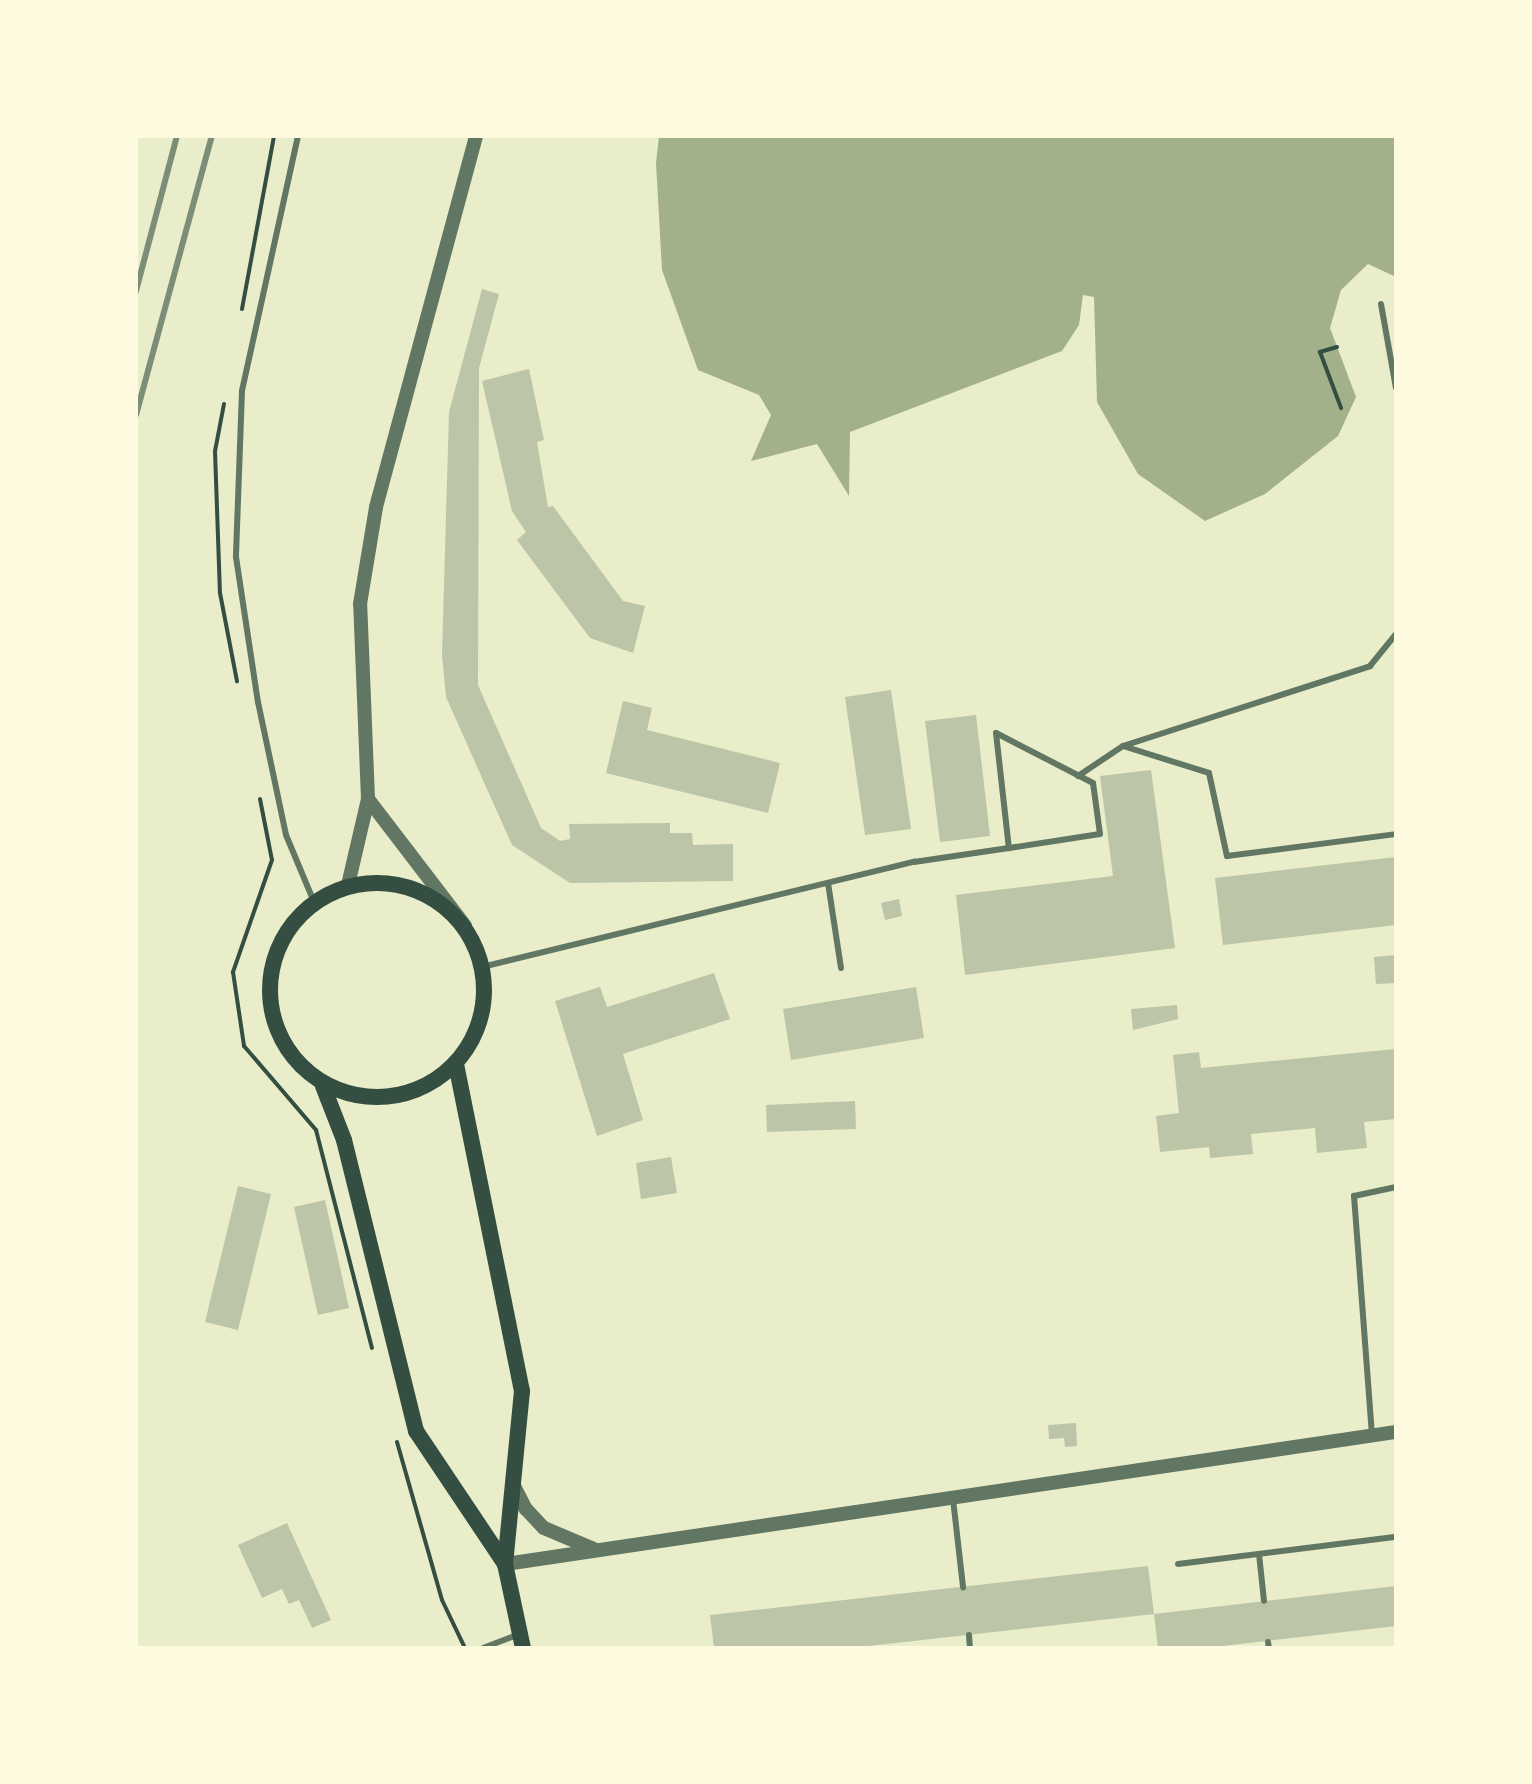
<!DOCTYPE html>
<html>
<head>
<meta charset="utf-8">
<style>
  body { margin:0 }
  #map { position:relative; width:1532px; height:1784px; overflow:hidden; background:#e9edc9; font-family:Literata,serif }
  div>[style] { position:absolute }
  .water>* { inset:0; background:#a3b18a }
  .building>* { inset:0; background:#bcc5a7 }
  .path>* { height:4px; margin:-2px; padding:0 2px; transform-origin:2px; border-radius:2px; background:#344e41 }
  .service>* { height:6px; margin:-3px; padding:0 3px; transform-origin:3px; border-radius:3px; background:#617663 }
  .tertiary>* { height:14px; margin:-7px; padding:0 7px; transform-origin:7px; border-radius:7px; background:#617663 }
  .secondary>* { height:16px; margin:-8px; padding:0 8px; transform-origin:8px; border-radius:8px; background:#344e41 }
  .secondary>.ring { margin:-8px; padding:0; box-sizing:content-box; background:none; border:16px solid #344e41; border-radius:50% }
  .rail>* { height:6px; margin:-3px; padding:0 3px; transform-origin:3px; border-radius:3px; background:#7c8e77 }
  span { translate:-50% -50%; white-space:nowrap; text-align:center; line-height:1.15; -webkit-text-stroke:7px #fefae0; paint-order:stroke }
  .frame { position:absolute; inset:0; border:138px solid #fefae0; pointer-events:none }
</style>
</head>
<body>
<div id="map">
  <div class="water">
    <div style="clip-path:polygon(659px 136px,1396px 136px,1396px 277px,1368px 264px,1341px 290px,1330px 328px,1356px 397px,1338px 436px,1265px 494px,1205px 521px,1138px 474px,1097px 402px,1094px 297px,1083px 295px,1079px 325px,1062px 351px,850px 432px,849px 496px,817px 444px,751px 461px,771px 415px,759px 395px,698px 370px,662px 270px,656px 163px)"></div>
  </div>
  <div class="building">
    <div style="clip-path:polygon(482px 289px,499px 294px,479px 368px,478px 685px,541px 828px,560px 841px,570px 839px,569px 824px,670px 823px,670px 833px,692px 833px,693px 845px,733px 844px,733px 881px,570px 883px,512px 845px,446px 697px,442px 655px,449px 412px)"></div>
    <div style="clip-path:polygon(529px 369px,544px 440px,537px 442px,548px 507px,553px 506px,623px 601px,645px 606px,633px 653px,590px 638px,517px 540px,526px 532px,512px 511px,482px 381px)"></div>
    <div style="clip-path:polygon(891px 690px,911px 829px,865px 835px,845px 697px)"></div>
    <div style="clip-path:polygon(623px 701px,652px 708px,647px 730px,780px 763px,768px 813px,606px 773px)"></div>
    <div style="clip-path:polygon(976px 715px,990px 836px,940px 842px,925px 721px)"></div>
    <div style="clip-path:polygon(1151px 770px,1175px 948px,965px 975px,956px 895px,1113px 876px,1100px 776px)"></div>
    <div style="clip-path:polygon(1396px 857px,1396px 925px,1223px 945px,1215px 878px)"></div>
    <div style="clip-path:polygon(899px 899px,902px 916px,885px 920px,881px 903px)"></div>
    <div style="clip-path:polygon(1396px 955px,1396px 983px,1376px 984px,1374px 957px)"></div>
    <div style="clip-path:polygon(714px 973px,730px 1019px,623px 1054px,643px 1120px,597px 1136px,555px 1001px,600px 987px,607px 1007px)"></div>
    <div style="clip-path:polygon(916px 987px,924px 1038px,791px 1060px,783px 1009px)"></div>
    <div style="clip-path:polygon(1177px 1005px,1178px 1019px,1133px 1030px,1131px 1009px)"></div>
    <div style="clip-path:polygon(1396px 1049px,1396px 1119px,1364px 1122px,1367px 1148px,1317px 1153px,1315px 1128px,1251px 1134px,1253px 1154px,1210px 1158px,1209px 1147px,1160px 1152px,1156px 1116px,1179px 1113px,1173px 1055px,1199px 1052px,1201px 1068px)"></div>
    <div style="clip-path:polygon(855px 1101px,856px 1129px,767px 1132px,766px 1105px)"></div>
    <div style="clip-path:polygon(671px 1157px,677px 1193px,641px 1199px,636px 1163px)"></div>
    <div style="clip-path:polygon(238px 1186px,271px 1194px,238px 1330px,205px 1322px)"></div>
    <div style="clip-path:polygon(325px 1200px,349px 1308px,318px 1315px,294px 1207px)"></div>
    <div style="clip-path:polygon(1076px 1423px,1077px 1446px,1065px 1447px,1064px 1438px,1049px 1439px,1048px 1425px)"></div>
    <div style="clip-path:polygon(287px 1523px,331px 1620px,312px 1628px,299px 1600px,289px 1604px,282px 1589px,262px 1598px,238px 1545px)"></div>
    <div style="clip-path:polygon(1148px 1566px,1154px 1614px,851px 1648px,714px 1648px,710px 1615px)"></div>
    <div style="clip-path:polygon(1396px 1586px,1396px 1626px,1206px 1648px,1158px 1648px,1154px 1614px)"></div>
  </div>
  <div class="path">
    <div style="left:242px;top:309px;width:176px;rotate:-79.5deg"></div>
    <div style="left:1337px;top:347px;width:18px;rotate:164deg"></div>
    <div style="left:1320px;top:352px;width:60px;rotate:69.4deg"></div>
    <div style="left:224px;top:404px;width:48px;rotate:100.8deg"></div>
    <div style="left:215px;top:451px;width:142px;rotate:88deg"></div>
    <div style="left:220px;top:593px;width:90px;rotate:79.1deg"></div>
    <div style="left:260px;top:799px;width:62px;rotate:78.9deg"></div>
    <div style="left:272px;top:860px;width:119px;rotate:109.2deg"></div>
    <div style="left:233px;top:972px;width:75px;rotate:81.5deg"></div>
    <div style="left:244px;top:1046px;width:111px;rotate:49.4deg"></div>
    <div style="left:316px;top:1130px;width:225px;rotate:75.6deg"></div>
    <div style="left:397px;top:1442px;width:164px;rotate:74.1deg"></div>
    <div style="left:442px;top:1600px;width:53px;rotate:64.4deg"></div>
  </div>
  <div class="service">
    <div style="left:298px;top:136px;width:261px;rotate:102.4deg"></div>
    <div style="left:242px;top:391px;width:166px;rotate:92.1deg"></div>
    <div style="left:236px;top:557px;width:147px;rotate:81.4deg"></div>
    <div style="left:258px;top:702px;width:136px;rotate:78.1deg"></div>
    <div style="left:286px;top:835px;width:73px;rotate:67.3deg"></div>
    <div style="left:1381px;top:304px;width:85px;rotate:79.9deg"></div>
    <div style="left:1123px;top:746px;width:260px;rotate:-17.9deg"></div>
    <div style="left:1370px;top:666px;width:41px;rotate:-50.9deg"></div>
    <div style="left:1078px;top:776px;width:54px;rotate:-33.7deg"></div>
    <div style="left:1123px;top:746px;width:90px;rotate:17.4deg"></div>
    <div style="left:1209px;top:773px;width:85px;rotate:77.8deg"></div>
    <div style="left:1227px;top:856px;width:170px;rotate:-7.4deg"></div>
    <div style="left:828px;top:883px;width:86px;rotate:81.3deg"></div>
    <div style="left:482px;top:967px;width:445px;rotate:-13.7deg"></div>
    <div style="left:914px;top:862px;width:96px;rotate:-8.4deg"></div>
    <div style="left:1009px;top:848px;width:92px;rotate:-8.7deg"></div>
    <div style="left:1100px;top:834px;width:51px;rotate:-97.8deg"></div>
    <div style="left:1093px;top:783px;width:109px;rotate:-152.7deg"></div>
    <div style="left:996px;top:733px;width:116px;rotate:83.6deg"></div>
    <div style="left:1372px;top:1435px;width:240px;rotate:-94.3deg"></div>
    <div style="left:1354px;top:1196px;width:43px;rotate:-12.1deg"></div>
    <div style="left:953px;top:1499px;width:89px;rotate:83.5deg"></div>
    <div style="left:1259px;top:1554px;width:47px;rotate:83.9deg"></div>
    <div style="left:1178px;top:1564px;width:220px;rotate:-7.1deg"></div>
    <div style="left:969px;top:1635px;width:13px;rotate:86deg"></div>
    <div style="left:1268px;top:1642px;width:6px;rotate:81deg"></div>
    <div style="left:483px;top:1648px;width:36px;rotate:-21deg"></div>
  </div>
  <div class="tertiary">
    <div style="left:368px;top:799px;width:160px;rotate:52.6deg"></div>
    <div style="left:348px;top:885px;width:88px;rotate:-76.9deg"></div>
    <div style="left:368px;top:799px;width:195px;rotate:-92.3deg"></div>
    <div style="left:360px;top:604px;width:98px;rotate:-80.6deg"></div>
    <div style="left:376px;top:507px;width:384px;rotate:-74.9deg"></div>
    <div style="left:513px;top:1484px;width:28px;rotate:63deg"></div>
    <div style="left:526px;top:1509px;width:26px;rotate:47deg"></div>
    <div style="left:544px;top:1528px;width:54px;rotate:22.8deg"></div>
    <div style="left:505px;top:1564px;width:901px;rotate:-8.43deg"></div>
  </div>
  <div class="secondary">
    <div class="ring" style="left:270px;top:883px;width:198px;height:198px"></div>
    <div style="left:456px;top:1064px;width:334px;rotate:78.6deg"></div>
    <div style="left:522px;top:1391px;width:174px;rotate:95.6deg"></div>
    <div style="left:505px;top:1564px;width:86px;rotate:77.9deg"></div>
    <div style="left:323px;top:1086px;width:58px;rotate:68.7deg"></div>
    <div style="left:344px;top:1140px;width:300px;rotate:76.1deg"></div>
    <div style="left:416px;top:1431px;width:160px;rotate:56.2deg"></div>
  </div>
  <div class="rail">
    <div style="left:136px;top:291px;width:160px;rotate:-75.2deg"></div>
    <div style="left:136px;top:415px;width:289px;rotate:-74.8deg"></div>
  </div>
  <div class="frame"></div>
</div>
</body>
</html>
